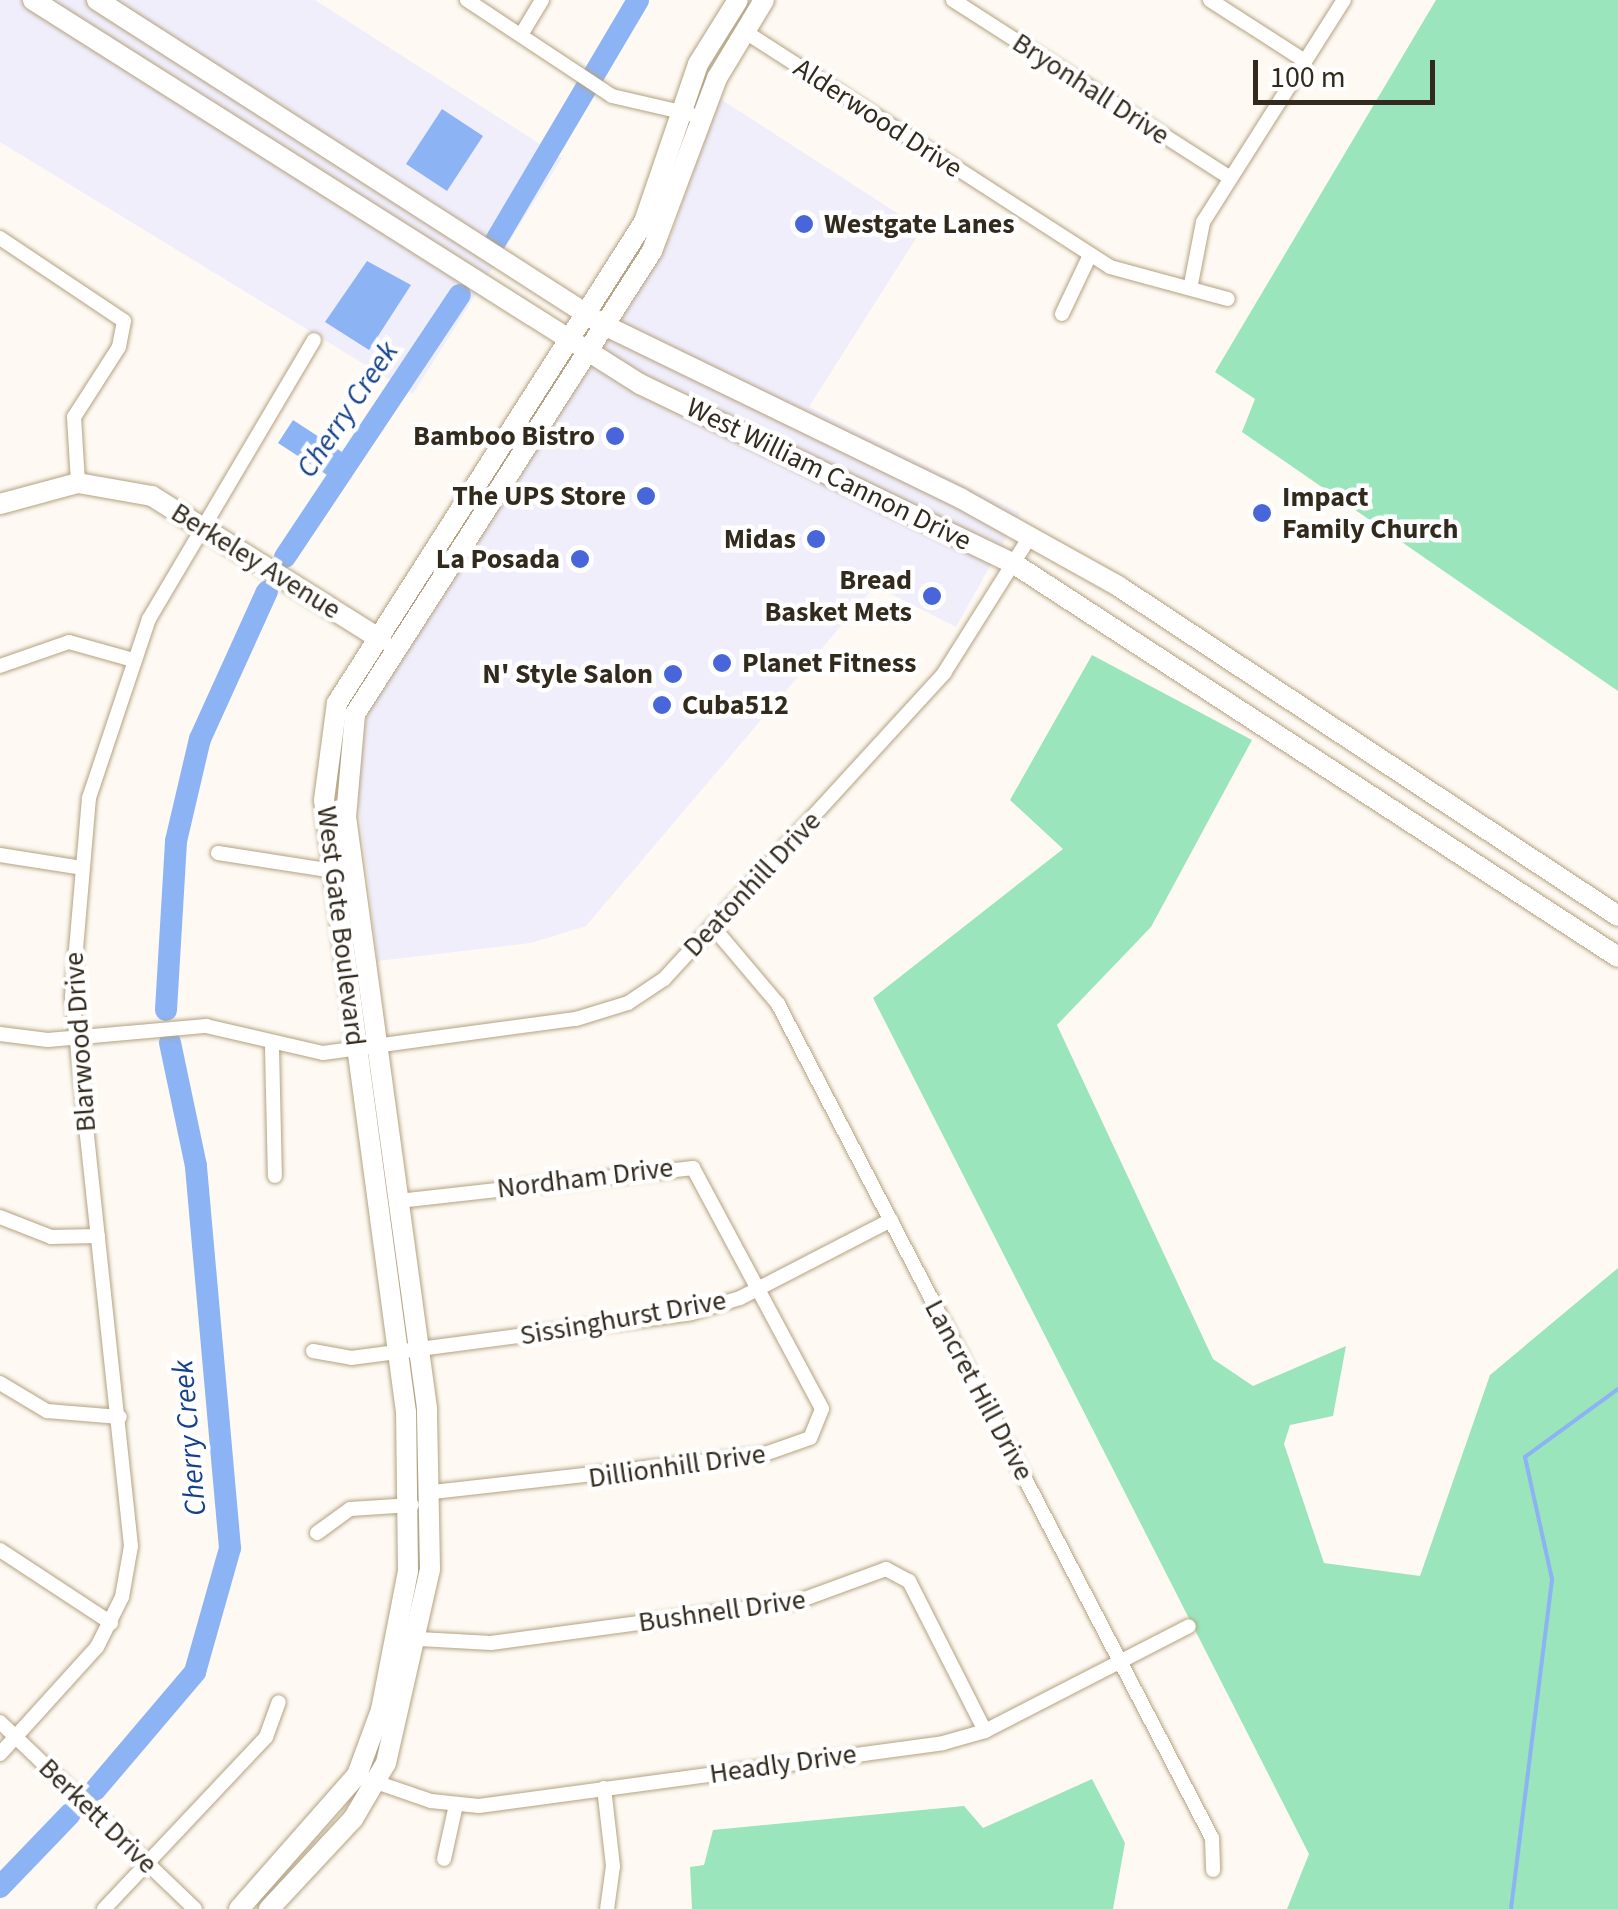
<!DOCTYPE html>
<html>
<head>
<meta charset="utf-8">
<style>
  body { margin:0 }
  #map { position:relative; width:1618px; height:1909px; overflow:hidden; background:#fefaf3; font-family:"Source Sans 3",sans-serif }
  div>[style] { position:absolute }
  .commercial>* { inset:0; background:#f1eefc }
  .green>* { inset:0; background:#9be5bc }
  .water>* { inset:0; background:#8cb3f4 }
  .stream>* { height:4px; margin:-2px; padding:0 2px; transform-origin:2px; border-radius:2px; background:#8cb3f4 }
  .river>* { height:22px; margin:-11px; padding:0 11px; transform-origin:11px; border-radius:11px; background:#8cb3f4 }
  .roads { filter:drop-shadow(0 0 2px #b4a281) drop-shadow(0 0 2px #b4a281) }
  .street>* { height:14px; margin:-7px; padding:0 7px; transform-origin:7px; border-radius:7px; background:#fff }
  .secondary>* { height:20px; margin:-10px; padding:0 10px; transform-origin:10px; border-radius:10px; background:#fff }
  .dots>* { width:28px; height:28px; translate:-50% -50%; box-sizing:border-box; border:5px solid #fff; border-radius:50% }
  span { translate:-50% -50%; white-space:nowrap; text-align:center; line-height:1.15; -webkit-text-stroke:9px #fff; paint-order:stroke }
  .street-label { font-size:28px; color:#312a1d }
  .poi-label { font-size:28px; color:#312a1d; font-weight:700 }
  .left { translate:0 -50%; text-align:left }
  .right { translate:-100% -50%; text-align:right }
  .water-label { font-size:30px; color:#15408c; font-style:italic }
  .scale { position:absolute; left:1253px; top:60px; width:182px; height:45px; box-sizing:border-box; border:5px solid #312a1d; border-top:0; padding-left:12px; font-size:30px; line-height:35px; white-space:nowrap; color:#312a1d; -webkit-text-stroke:8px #fff; paint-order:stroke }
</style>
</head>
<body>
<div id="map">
  <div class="commercial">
    <div style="clip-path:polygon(0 0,315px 0,562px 158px,413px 394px,0 142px)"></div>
    <div style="clip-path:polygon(719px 98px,922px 229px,809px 407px,1020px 513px,956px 627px,875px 586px,586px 926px,531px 943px,378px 961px,357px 791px,367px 713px,671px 236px)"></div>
  </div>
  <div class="green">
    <div style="clip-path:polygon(1436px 0,1618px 0,1618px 691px,1242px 432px,1255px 399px,1215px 372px)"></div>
    <div style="clip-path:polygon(1092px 655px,1252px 740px,1151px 927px,1057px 1025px,1213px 1359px,1253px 1386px,1346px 1346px,1333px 1416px,1290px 1425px,1284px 1444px,1324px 1563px,1420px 1576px,1490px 1375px,1618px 1268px,1618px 1909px,1287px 1909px,1309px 1854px,873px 998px,1063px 849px,1010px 800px)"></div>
    <div style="clip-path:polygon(1092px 1779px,1125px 1843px,1113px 1909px,692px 1909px,690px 1867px,704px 1865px,713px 1830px,964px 1806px,983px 1828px)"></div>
  </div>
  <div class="water">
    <div style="clip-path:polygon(442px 109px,483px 136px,447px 191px,406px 164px)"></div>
    <div style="clip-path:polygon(367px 261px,411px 285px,369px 350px,325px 322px)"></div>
    <div style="clip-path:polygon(293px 420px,342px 452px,327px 475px,278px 443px)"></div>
  </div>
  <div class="stream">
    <div style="left:1511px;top:1909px;width:333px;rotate:-82.9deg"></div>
    <div style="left:1552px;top:1579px;width:125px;rotate:-102.5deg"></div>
    <div style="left:1525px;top:1457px;width:115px;rotate:-36.2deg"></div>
  </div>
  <div class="river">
    <div style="left:495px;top:242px;width:281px;rotate:-59.4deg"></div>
    <div style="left:285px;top:557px;width:315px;rotate:-56.3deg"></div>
    <div style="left:166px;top:1010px;width:169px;rotate:-86.6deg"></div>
    <div style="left:176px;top:841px;width:105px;rotate:-76.8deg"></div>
    <div style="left:200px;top:739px;width:162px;rotate:-65.6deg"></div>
    <div style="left:95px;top:1790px;width:155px;rotate:-49.7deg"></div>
    <div style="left:195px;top:1672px;width:129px;rotate:-74.2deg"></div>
    <div style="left:230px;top:1548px;width:384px;rotate:-95.1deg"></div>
    <div style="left:196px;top:1166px;width:126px;rotate:-101.9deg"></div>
    <div style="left:0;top:1887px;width:101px;rotate:-46.2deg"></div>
  </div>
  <div class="roads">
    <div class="street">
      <div style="left:467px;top:0;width:174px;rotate:33.5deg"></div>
      <div style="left:612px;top:96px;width:80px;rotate:13deg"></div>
      <div style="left:953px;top:0;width:329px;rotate:32.7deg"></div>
      <div style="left:1210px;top:0;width:113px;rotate:32.7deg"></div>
      <div style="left:744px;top:31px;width:435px;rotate:32.8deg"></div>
      <div style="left:1110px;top:267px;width:122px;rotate:15.2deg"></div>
      <div style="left:521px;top:35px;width:41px;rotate:-59deg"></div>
      <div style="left:0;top:238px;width:149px;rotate:33.8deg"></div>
      <div style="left:124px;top:321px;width:26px;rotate:101deg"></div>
      <div style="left:119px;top:347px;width:83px;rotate:122.7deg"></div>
      <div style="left:74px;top:417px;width:66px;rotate:86.5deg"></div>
      <div style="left:1191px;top:284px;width:63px;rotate:-79deg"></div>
      <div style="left:1203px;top:222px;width:263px;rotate:-57.6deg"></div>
      <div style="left:1062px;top:314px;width:65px;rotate:-64.6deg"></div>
      <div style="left:0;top:666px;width:73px;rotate:-19.2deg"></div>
      <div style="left:69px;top:642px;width:63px;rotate:15.6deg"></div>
      <div style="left:218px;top:853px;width:116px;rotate:8.9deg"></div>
      <div style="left:0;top:855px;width:78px;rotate:8.9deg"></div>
      <div style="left:713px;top:927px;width:101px;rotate:49.8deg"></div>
      <div style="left:778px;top:1004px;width:940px;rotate:62.51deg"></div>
      <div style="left:1212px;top:1838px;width:32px;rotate:88deg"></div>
      <div style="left:0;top:1034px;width:48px;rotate:7.1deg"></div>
      <div style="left:48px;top:1040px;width:159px;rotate:-5.1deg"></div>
      <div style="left:206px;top:1026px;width:120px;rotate:13deg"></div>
      <div style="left:323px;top:1053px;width:255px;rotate:-7.7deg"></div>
      <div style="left:576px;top:1019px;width:54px;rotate:-17.1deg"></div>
      <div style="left:628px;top:1003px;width:43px;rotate:-33.7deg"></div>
      <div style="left:664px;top:979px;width:415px;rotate:-47.5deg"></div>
      <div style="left:944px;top:673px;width:163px;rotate:-57.8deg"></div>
      <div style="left:272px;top:1048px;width:128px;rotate:88.7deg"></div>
      <div style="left:399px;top:1201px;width:296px;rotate:-6.4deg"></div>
      <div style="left:693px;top:1168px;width:273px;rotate:61.8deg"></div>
      <div style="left:822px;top:1409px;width:31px;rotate:112deg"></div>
      <div style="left:810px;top:1438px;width:51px;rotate:160.5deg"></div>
      <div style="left:762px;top:1455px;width:331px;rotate:173.6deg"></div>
      <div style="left:0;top:1217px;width:55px;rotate:21.4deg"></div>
      <div style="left:51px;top:1237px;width:47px;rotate:-1.2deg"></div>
      <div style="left:313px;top:1351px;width:39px;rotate:10deg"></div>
      <div style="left:351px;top:1358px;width:343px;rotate:-7.5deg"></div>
      <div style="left:691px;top:1313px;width:51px;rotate:-17deg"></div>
      <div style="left:740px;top:1298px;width:170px;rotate:-27.3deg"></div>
      <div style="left:0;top:1383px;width:55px;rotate:30.8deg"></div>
      <div style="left:47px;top:1411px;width:73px;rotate:4.7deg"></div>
      <div style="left:317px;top:1533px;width:41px;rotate:-36deg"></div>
      <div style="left:350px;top:1509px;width:62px;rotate:-3.7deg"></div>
      <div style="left:0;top:1550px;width:133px;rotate:33.3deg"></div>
      <div style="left:419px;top:1639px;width:72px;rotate:3.2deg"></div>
      <div style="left:491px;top:1643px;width:308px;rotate:-7.7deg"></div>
      <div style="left:796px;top:1602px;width:96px;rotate:-20.1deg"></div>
      <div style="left:886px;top:1569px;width:26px;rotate:28deg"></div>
      <div style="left:909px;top:1581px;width:168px;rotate:63.1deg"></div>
      <div style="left:0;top:1722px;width:270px;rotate:43.8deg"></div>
      <div style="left:0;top:1754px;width:144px;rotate:-47.8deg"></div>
      <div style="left:97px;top:1647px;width:56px;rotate:-63.4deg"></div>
      <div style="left:122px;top:1597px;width:52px;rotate:-80deg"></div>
      <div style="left:131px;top:1546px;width:553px;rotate:-96.12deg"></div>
      <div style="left:72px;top:996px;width:199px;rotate:-85.1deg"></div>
      <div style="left:89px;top:798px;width:189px;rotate:-71.5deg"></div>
      <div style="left:149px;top:619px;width:324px;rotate:-59.4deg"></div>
      <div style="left:367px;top:1779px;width:68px;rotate:19deg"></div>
      <div style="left:431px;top:1801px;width:48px;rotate:5.9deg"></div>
      <div style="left:479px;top:1806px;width:468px;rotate:-7.7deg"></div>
      <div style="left:943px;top:1743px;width:44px;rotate:-15.9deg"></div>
      <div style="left:985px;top:1731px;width:229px;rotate:-27.2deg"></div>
      <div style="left:604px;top:1788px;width:79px;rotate:83.4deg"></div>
      <div style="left:613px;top:1866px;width:43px;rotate:97.9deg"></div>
      <div style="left:444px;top:1859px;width:55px;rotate:-77.5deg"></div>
      <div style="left:104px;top:1909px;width:236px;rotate:-46.7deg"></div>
      <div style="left:266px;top:1737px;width:37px;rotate:-70deg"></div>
    </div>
    <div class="secondary">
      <div style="left:33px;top:0;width:718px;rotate:32.32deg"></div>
      <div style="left:640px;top:384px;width:417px;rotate:25.7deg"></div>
      <div style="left:1016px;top:565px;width:718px;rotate:33.07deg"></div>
      <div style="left:97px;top:0;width:600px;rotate:32.68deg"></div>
      <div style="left:602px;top:324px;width:400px;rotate:25.9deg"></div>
      <div style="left:962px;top:499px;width:179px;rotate:29.1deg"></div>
      <div style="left:1118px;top:586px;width:599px;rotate:33.42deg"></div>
      <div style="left:0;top:504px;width:81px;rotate:-15.1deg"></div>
      <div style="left:78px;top:483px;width:75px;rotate:10deg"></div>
      <div style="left:152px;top:496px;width:271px;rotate:32.1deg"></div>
      <div style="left:239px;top:1909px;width:179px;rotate:-48.6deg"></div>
      <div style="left:357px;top:1775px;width:69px;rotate:-69.7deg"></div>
      <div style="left:381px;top:1710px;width:142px;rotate:-79deg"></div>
      <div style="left:408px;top:1571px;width:159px;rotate:-90.7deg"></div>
      <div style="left:406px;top:1412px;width:617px;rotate:-97.63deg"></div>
      <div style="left:324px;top:800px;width:98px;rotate:-82.4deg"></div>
      <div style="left:337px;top:703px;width:571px;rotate:-57.45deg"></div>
      <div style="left:644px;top:222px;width:167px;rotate:-71.1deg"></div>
      <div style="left:698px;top:64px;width:75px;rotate:-58deg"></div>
      <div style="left:269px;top:1909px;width:123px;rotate:-47deg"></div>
      <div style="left:353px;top:1819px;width:65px;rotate:-59.5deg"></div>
      <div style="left:386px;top:1763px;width:199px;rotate:-77.2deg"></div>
      <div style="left:430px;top:1569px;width:161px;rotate:-91.1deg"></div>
      <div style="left:427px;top:1408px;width:597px;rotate:-97.8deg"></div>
      <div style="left:346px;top:817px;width:103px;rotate:-85deg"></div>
      <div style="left:355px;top:714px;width:550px;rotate:-57.32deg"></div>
      <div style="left:652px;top:251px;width:185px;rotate:-69.4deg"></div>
      <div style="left:717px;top:78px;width:91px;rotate:-58.9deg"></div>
    </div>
  </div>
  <div class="dots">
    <div style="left:804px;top:224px;background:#4866da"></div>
    <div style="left:615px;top:436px;background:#4866da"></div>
    <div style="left:646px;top:496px;background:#4866da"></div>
    <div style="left:1262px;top:513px;background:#4866da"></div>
    <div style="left:816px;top:539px;background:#4866da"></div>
    <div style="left:580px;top:559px;background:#4866da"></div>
    <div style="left:932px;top:596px;background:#4866da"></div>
    <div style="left:722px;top:663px;background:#4866da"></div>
    <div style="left:673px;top:674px;background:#4866da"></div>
    <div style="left:662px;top:705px;background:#4866da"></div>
  </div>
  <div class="street-label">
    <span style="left:1091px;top:89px;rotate:33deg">Bryonhall Drive</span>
    <span style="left:878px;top:118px;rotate:33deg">Alderwood Drive</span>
    <span style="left:829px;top:474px;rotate:26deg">West William Cannon Drive</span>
    <span style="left:256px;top:561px;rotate:32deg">Berkeley Avenue</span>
    <span style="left:752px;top:884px;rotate:-47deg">Deatonhill Drive</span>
    <span style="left:341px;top:926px;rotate:83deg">West Gate Boulevard</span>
    <span style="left:80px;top:1042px;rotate:-94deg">Blarwood Drive</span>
    <span style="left:585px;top:1178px;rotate:-7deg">Nordham Drive</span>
    <span style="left:623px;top:1318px;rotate:-10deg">Sissinghurst Drive</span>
    <span style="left:979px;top:1390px;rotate:62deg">Lancret Hill Drive</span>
    <span style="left:677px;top:1466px;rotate:-8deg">Dillionhill Drive</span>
    <span style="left:722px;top:1611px;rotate:-8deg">Bushnell Drive</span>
    <span style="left:783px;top:1764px;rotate:-8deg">Headly Drive</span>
    <span style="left:98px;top:1816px;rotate:44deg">Berkett Drive</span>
  </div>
  <div class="poi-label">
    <span class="left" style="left:824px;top:224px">Westgate Lanes</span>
    <span class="right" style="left:595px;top:436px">Bamboo Bistro</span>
    <span class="right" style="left:626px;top:496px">The UPS Store</span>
    <span class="left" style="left:1282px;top:513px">Impact<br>Family Church</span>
    <span class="right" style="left:796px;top:539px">Midas</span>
    <span class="right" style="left:560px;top:559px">La Posada</span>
    <span class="right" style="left:912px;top:596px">Bread<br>Basket Mets</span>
    <span class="left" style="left:742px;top:663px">Planet Fitness</span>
    <span class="right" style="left:653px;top:674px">N' Style Salon</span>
    <span class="left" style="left:682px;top:705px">Cuba512</span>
  </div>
  <div class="water-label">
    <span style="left:348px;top:410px;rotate:-56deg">Cherry Creek</span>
    <span style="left:190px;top:1438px;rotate:-95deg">Cherry Creek</span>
  </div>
  <div class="scale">100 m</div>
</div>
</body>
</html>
